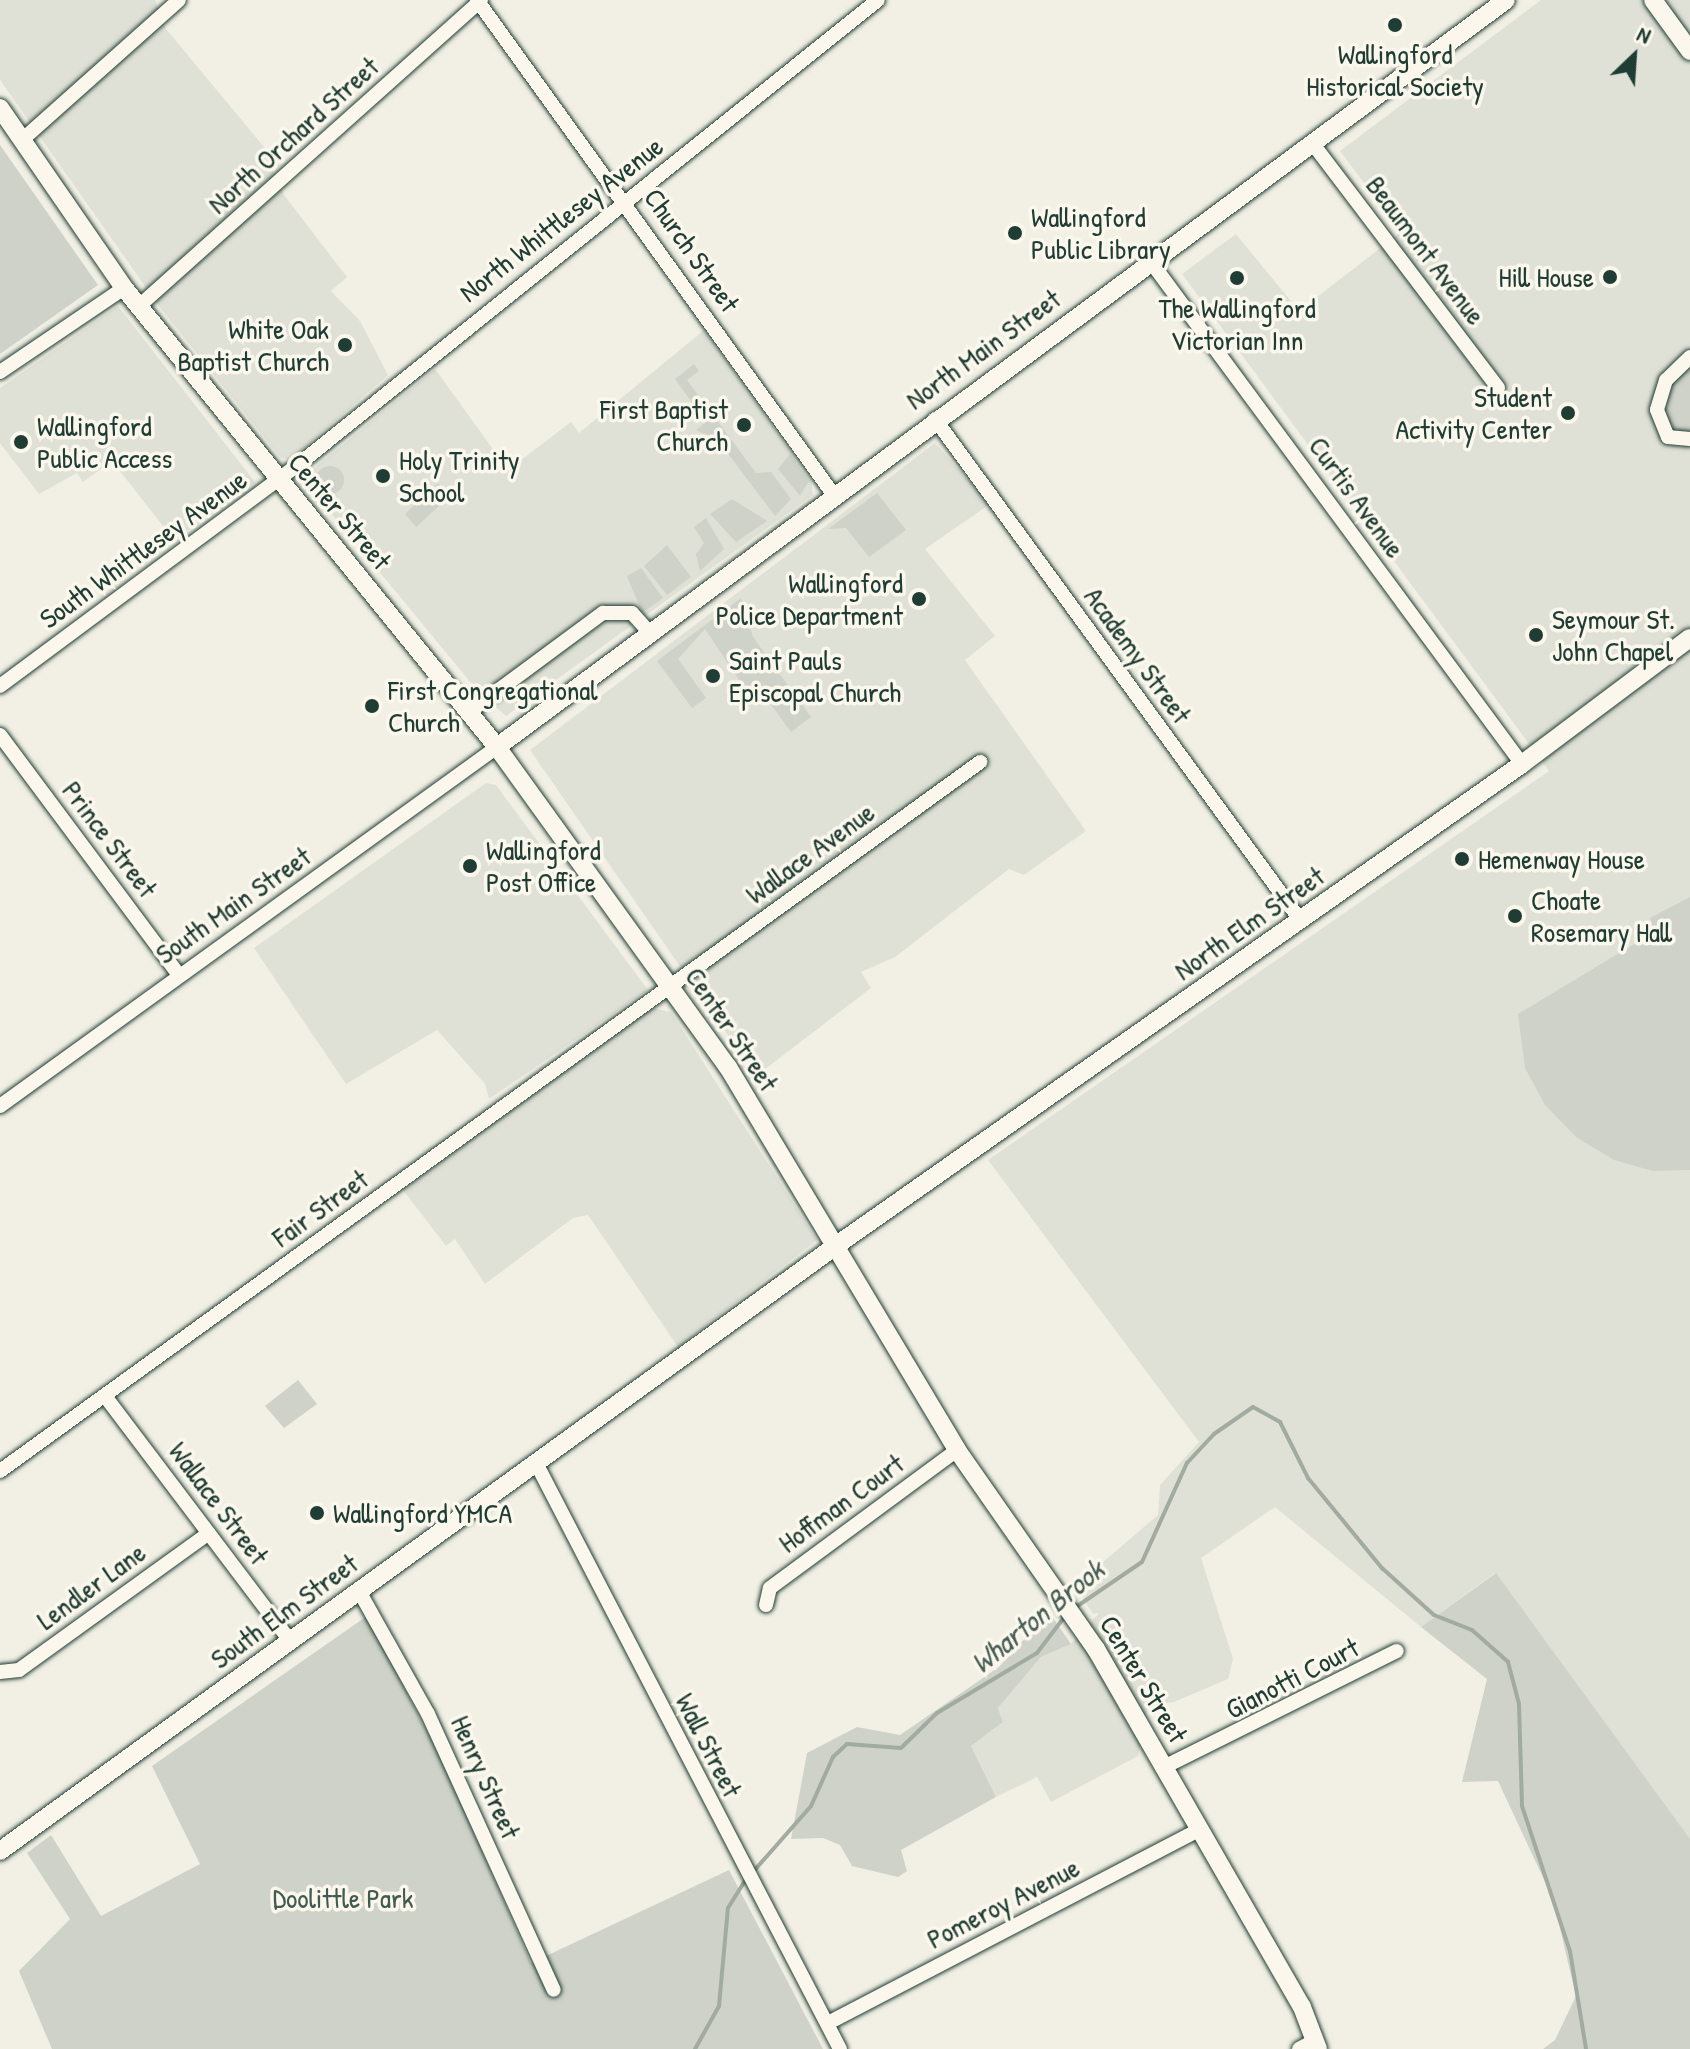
<!DOCTYPE html>
<html>
<head>
<meta charset="utf-8">
<style>
  body { margin:0 }
  #map { position:relative; width:1690px; height:2049px; overflow:hidden; background:#f2f0e5; font-family:"Patrick Hand",sans-serif }
  div>[style] { position:absolute }
  .built>* { inset:0; background:#e0e1d6 }
  .green>* { inset:0; background:#cfd2c8 }
  .round { border-radius:50% }
  .stream>* { height:4px; margin:-2px; padding:0 2px; transform-origin:2px; border-radius:2px; background:#a2aba1 }
  .roads { filter:drop-shadow(0 0 2px #1f3d34) drop-shadow(0 0 2px #1f3d34) }
  .street>* { height:14px; margin:-7px; padding:0 7px; transform-origin:7px; border-radius:7px; background:#fbf7ec }
  .secondary>* { height:18px; margin:-9px; padding:0 9px; transform-origin:9px; border-radius:9px; background:#fbf7ec }
  .dots>* { width:22px; height:22px; translate:-50% -50%; box-sizing:border-box; border:4px solid #fbf7ec; border-radius:50% }
  span { translate:-50% -50%; white-space:nowrap; text-align:center; line-height:1.15; -webkit-text-stroke:7px #fbf7ec; paint-order:stroke }
  .poi-label { font-size:28px; color:#1f3d34 }
  .left { translate:0 -50%; text-align:left }
  .right { translate:-100% -50%; text-align:right }
  .street-label { font-size:28px; color:#1f3d34 }
  .park-label { font-size:28px; color:#425b52 }
  .water-label { font-size:30px; color:#465e55; font-style:italic }
  .north { position:absolute; left:1594px; top:16px; width:80px; height:80px; -webkit-text-stroke:6px #fbf7ec; paint-order:stroke; rotate:25deg; font-size:22px; font-weight:700; line-height:32px; text-align:center; color:#1f3d34 }
  .north::after { content:''; display:block; margin:auto; width:28px; height:36px; background:#1f3d34; clip-path:polygon(50% 0,100% 100%,50% 72%,0 100%) }
</style>
</head>
<body>
<div id="map">
  <div class="built">
    <div style="clip-path:polygon(0 0,155px 0,166px 29px,279px 165px,273px 170px,284px 195px,347px 277px,331px 291px,360px 321px,388px 375px,290px 460px,280px 457px,161px 309px,0 80px)"></div>
    <div style="clip-path:polygon(1541px 0,1690px 0,1690px 1840px,1495px 1573px,1421px 1627px,1275px 1507px,1201px 1558px,1233px 1659px,1228px 1679px,1174px 1702px,1148px 1705px,1138px 1756px,1051px 1802px,1037px 1777px,996px 1797px,971px 1746px,1003px 1722px,998px 1708px,1041px 1657px,1071px 1644px,1099px 1613px,1093px 1614px,1075px 1586px,1158px 1515px,1160px 1485px,1199px 1442px,988px 1160px,1549px 771px,1182px 274px,1236px 234px,1299px 311px,1401px 232px,1340px 151px)"></div>
    <div style="clip-path:polygon(118px 306px,255px 482px,174px 540px,112px 461px,83px 482px,77px 473px,39px 494px,0 443px,0 388px)"></div>
    <div style="clip-path:polygon(704px 330px,811px 480px,813px 495px,506px 716px,476px 689px,302px 478px,435px 369px,508px 470px,571px 422px,579px 433px)"></div>
    <div style="clip-path:polygon(935px 443px,990px 504px,925px 549px,995px 636px,965px 660px,1086px 831px,1024px 875px,1009px 869px,895px 957px,861px 972px,871px 988px,756px 1076px,530px 750px)"></div>
    <div style="clip-path:polygon(486px 783px,496px 785px,648px 990px,489px 1099px,485px 1084px,437px 1030px,346px 1084px,254px 948px)"></div>
    <div style="clip-path:polygon(652px 1008px,671px 1012px,817px 1240px,678px 1347px,588px 1215px,573px 1218px,485px 1284px,455px 1239px,446px 1246px,403px 1190px)"></div>
  </div>
  <div class="green">
    <div style="clip-path:polygon(0 145px,98px 285px,0 354px)"></div>
    <div style="clip-path:polygon(1690px 362px,1690px 434px,1668px 437px,1659px 401px,1675px 368px)"></div>
    <div style="clip-path:polygon(694px 364px,699px 371px,687px 380px,756px 473px,771px 472px,791px 499px,775px 516px,717px 439px,696px 430px,706px 422px,675px 379px)"></div>
    <div style="clip-path:polygon(790px 454px,809px 481px,800px 496px,778px 469px)"></div>
    <div class="round" style="left:316px;top:466px;width:28px;height:28px"></div>
    <div style="clip-path:polygon(438px 483px,450px 496px,416px 527px,405px 514px)"></div>
    <div style="clip-path:polygon(877px 493px,906px 530px,869px 557px,846px 528px,828px 529px)"></div>
    <div style="clip-path:polygon(732px 499px,767px 521px,736px 542px,710px 514px)"></div>
    <div style="clip-path:polygon(706px 518px,724px 549px,700px 571px,696px 554px,704px 543px,694px 527px)"></div>
    <div style="clip-path:polygon(667px 545px,691px 577px,667px 595px,644px 566px)"></div>
    <div style="clip-path:polygon(641px 568px,663px 598px,642px 613px,627px 576px)"></div>
    <div style="clip-path:polygon(741px 598px,753px 637px,811px 717px,791px 732px,766px 698px,748px 706px,741px 697px,747px 692px,705px 629px,678px 659px,706px 698px,692px 708px,657px 661px)"></div>
    <div style="clip-path:polygon(1690px 897px,1690px 1170px,1653px 1171px,1614px 1160px,1576px 1137px,1545px 1105px,1525px 1068px,1518px 1014px,1654px 932px,1650px 918px)"></div>
    <div style="clip-path:polygon(298px 1380px,317px 1404px,284px 1428px,265px 1406px)"></div>
    <div style="clip-path:polygon(1496px 1573px,1690px 1839px,1690px 2049px,1543px 2049px,1555px 2040px,1576px 1996px,1553px 1899px,1498px 1781px,1462px 1782px,1487px 1679px,1421px 1627px)"></div>
    <div style="clip-path:polygon(1049px 1612px,1071px 1644px,1041px 1657px,998px 1708px,1003px 1722px,971px 1746px,996px 1797px,901px 1850px,907px 1871px,898px 1877px,852px 1866px,840px 1845px,823px 1838px,791px 1839px,807px 1753px,857px 1727px,900px 1735px,999px 1667px)"></div>
    <div style="clip-path:polygon(367px 1616px,442px 1760px,531px 1963px,729px 1870px,823px 2049px,52px 2049px,19px 1971px,70px 1919px,27px 1853px,51px 1835px,101px 1916px,200px 1864px,152px 1766px)"></div>
  </div>
  <div class="stream">
    <div style="left:1073px;top:1609px;width:83px;rotate:-34.3deg"></div>
    <div style="left:1142px;top:1562px;width:109px;rotate:-65.6deg"></div>
    <div style="left:1187px;top:1463px;width:40px;rotate:-47deg"></div>
    <div style="left:1214px;top:1434px;width:47px;rotate:-34.7deg"></div>
    <div style="left:1253px;top:1407px;width:31px;rotate:29deg"></div>
    <div style="left:1280px;top:1422px;width:63px;rotate:63.4deg"></div>
    <div style="left:1308px;top:1478px;width:117px;rotate:50.6deg"></div>
    <div style="left:1382px;top:1568px;width:70px;rotate:42.1deg"></div>
    <div style="left:1434px;top:1615px;width:41px;rotate:21.5deg"></div>
    <div style="left:1472px;top:1630px;width:48px;rotate:41.6deg"></div>
    <div style="left:1508px;top:1662px;width:43px;rotate:75.3deg"></div>
    <div style="left:1519px;top:1704px;width:102px;rotate:88.3deg"></div>
    <div style="left:1522px;top:1806px;width:153px;rotate:71.7deg"></div>
    <div style="left:1570px;top:1951px;width:99px;rotate:80.7deg"></div>
    <div style="left:752px;top:1873px;width:89px;rotate:-48.6deg"></div>
    <div style="left:811px;top:1806px;width:54px;rotate:-65.8deg"></div>
    <div style="left:833px;top:1757px;width:19px;rotate:-43deg"></div>
    <div style="left:847px;top:1744px;width:54px;rotate:4.2deg"></div>
    <div style="left:901px;top:1748px;width:50px;rotate:-44.2deg"></div>
    <div style="left:937px;top:1713px;width:117px;rotate:-31deg"></div>
    <div style="left:1037px;top:1653px;width:48px;rotate:-52.7deg"></div>
    <div style="left:695px;top:2049px;width:49px;rotate:-60.8deg"></div>
    <div style="left:719px;top:2006px;width:98px;rotate:-84.8deg"></div>
    <div style="left:728px;top:1908px;width:34px;rotate:-58deg"></div>
  </div>
  <div class="roads">
    <div class="street">
      <div style="left:477px;top:0;width:609px;rotate:54.22deg"></div>
      <div style="left:22px;top:140px;width:210px;rotate:-41.7deg"></div>
      <div style="left:1313px;top:144px;width:306px;rotate:52.8deg"></div>
      <div style="left:1151px;top:262px;width:624px;rotate:53.53deg"></div>
      <div style="left:138px;top:307px;width:460px;rotate:-41.8deg"></div>
      <div style="left:1690px;top:357px;width:33px;rotate:136deg"></div>
      <div style="left:1666px;top:380px;width:31px;rotate:107deg"></div>
      <div style="left:1657px;top:410px;width:29px;rotate:68deg"></div>
      <div style="left:1668px;top:437px;width:22px;rotate:5deg"></div>
      <div style="left:0;top:372px;width:150px;rotate:-34.1deg"></div>
      <div style="left:935px;top:419px;width:621px;rotate:53.9deg"></div>
      <div style="left:0;top:686px;width:366px;rotate:-36.6deg"></div>
      <div style="left:294px;top:468px;width:748px;rotate:-38.71deg"></div>
      <div style="left:469px;top:712px;width:167px;rotate:-36.5deg"></div>
      <div style="left:603px;top:613px;width:29px"></div>
      <div style="left:632px;top:613px;width:25px;rotate:48deg"></div>
      <div style="left:0;top:735px;width:299px;rotate:53.3deg"></div>
      <div style="left:0;top:1106px;width:613px;rotate:-35.84deg"></div>
      <div style="left:105px;top:1396px;width:307px;rotate:52.9deg"></div>
      <div style="left:536px;top:1463px;width:660px;rotate:62.58deg"></div>
      <div style="left:0;top:1471px;width:1210px;rotate:-35.88deg"></div>
      <div style="left:359px;top:1591px;width:141px;rotate:60.7deg"></div>
      <div style="left:428px;top:1714px;width:303px;rotate:65.5deg"></div>
      <div style="left:766px;top:1605px;width:17px;rotate:-77deg"></div>
      <div style="left:770px;top:1588px;width:232px;rotate:-36.4deg"></div>
      <div style="left:0;top:1672px;width:19px;rotate:-6deg"></div>
      <div style="left:19px;top:1670px;width:234px;rotate:-35.8deg"></div>
      <div style="left:1164px;top:1767px;width:260px;rotate:-26.5deg"></div>
      <div style="left:828px;top:2023px;width:420px;rotate:-27.5deg"></div>
      <div style="left:1299px;top:2049px;width:19px;rotate:-28deg"></div>
    </div>
    <div class="secondary">
      <div style="left:1653px;top:0;width:63px;rotate:54deg"></div>
      <div style="left:0;top:108px;width:219px;rotate:55.4deg"></div>
      <div style="left:124px;top:288px;width:591px;rotate:50.9deg"></div>
      <div style="left:497px;top:747px;width:395px;rotate:54.2deg"></div>
      <div style="left:728px;top:1067px;width:446px;rotate:59.1deg"></div>
      <div style="left:957px;top:1450px;width:243px;rotate:55.1deg"></div>
      <div style="left:1096px;top:1649px;width:413px;rotate:60.1deg"></div>
      <div style="left:1302px;top:2007px;width:45px;rotate:69.1deg"></div>
      <div style="left:497px;top:747px;width:1255px;rotate:-36.51deg"></div>
      <div style="left:0;top:1851px;width:1030px;rotate:-35.91deg"></div>
      <div style="left:834px;top:1247px;width:841px;rotate:-35.07deg"></div>
      <div style="left:1522px;top:764px;width:210px;rotate:-36.9deg"></div>
    </div>
  </div>
  <div class="dots">
    <div style="left:1395px;top:25px;background:#1f3d34"></div>
    <div style="left:1015px;top:233px;background:#1f3d34"></div>
    <div style="left:1610px;top:277px;background:#1f3d34"></div>
    <div style="left:1237px;top:278px;background:#1f3d34"></div>
    <div style="left:345px;top:345px;background:#1f3d34"></div>
    <div style="left:1568px;top:413px;background:#1f3d34"></div>
    <div style="left:744px;top:425px;background:#1f3d34"></div>
    <div style="left:21px;top:442px;background:#1f3d34"></div>
    <div style="left:383px;top:476px;background:#1f3d34"></div>
    <div style="left:919px;top:599px;background:#1f3d34"></div>
    <div style="left:1536px;top:635px;background:#1f3d34"></div>
    <div style="left:713px;top:676px;background:#1f3d34"></div>
    <div style="left:372px;top:706px;background:#1f3d34"></div>
    <div style="left:1462px;top:859px;background:#1f3d34"></div>
    <div style="left:470px;top:866px;background:#1f3d34"></div>
    <div style="left:1515px;top:916px;background:#1f3d34"></div>
    <div style="left:317px;top:1513px;background:#1f3d34"></div>
  </div>
  <div class="poi-label">
    <span style="left:1395px;top:70px">Wallingford<br>Historical Society</span>
    <span class="left" style="left:1031px;top:233px">Wallingford<br>Public Library</span>
    <span class="right" style="left:1594px;top:277px">Hill House</span>
    <span style="left:1237px;top:324px">The Wallingford<br>Victorian Inn</span>
    <span class="right" style="left:329px;top:345px">White Oak<br>Baptist Church</span>
    <span class="right" style="left:1552px;top:413px">Student<br>Activity Center</span>
    <span class="right" style="left:728px;top:425px">First Baptist<br>Church</span>
    <span class="left" style="left:37px;top:442px">Wallingford<br>Public Access</span>
    <span class="left" style="left:399px;top:476px">Holy Trinity<br>School</span>
    <span class="right" style="left:903px;top:599px">Wallingford<br>Police Department</span>
    <span class="left" style="left:1552px;top:635px">Seymour St.<br>John Chapel</span>
    <span class="left" style="left:729px;top:676px">Saint Pauls<br>Episcopal Church</span>
    <span class="left" style="left:388px;top:706px">First Congregational<br>Church</span>
    <span class="left" style="left:486px;top:866px">Wallingford<br>Post Office</span>
    <span class="left" style="left:1478px;top:859px">Hemenway House</span>
    <span class="left" style="left:1531px;top:916px">Choate<br>Rosemary Hall</span>
    <span class="left" style="left:333px;top:1513px">Wallingford YMCA</span>
  </div>
  <div class="street-label">
    <span style="left:293px;top:135px;rotate:-42deg">North Orchard Street</span>
    <span style="left:561px;top:219px;rotate:-38deg">North Whittlesey Avenue</span>
    <span style="left:692px;top:250px;rotate:55deg">Church Street</span>
    <span style="left:1426px;top:250px;rotate:53deg">Beaumont Avenue</span>
    <span style="left:983px;top:349px;rotate:-36deg">North Main Street</span>
    <span style="left:1357px;top:497px;rotate:54deg">Curtis Avenue</span>
    <span style="left:340px;top:511px;rotate:50deg">Center Street</span>
    <span style="left:143px;top:549px;rotate:-36deg">South Whittlesey Avenue</span>
    <span style="left:1138px;top:655px;rotate:54deg">Academy Street</span>
    <span style="left:110px;top:839px;rotate:53deg">Prince Street</span>
    <span style="left:810px;top:853px;rotate:-36deg">Wallace Avenue</span>
    <span style="left:233px;top:905px;rotate:-35deg">South Main Street</span>
    <span style="left:1249px;top:923px;rotate:-35deg">North Elm Street</span>
    <span style="left:732px;top:1029px;rotate:56deg">Center Street</span>
    <span style="left:320px;top:1208px;rotate:-36deg">Fair Street</span>
    <span style="left:219px;top:1503px;rotate:53deg">Wallace Street</span>
    <span style="left:841px;top:1503px;rotate:-36deg">Hoffman Court</span>
    <span style="left:91px;top:1586px;rotate:-36deg">Lendler Lane</span>
    <span style="left:284px;top:1611px;rotate:-36deg">South Elm Street</span>
    <span style="left:1292px;top:1678px;rotate:-27deg">Gianotti Court</span>
    <span style="left:1144px;top:1679px;rotate:59deg">Center Street</span>
    <span style="left:709px;top:1745px;rotate:63deg">Wall Street</span>
    <span style="left:486px;top:1777px;rotate:66deg">Henry Street</span>
    <span style="left:1003px;top:1903px;rotate:-27deg">Pomeroy Avenue</span>
  </div>
  <div class="park-label">
    <span style="left:343px;top:1898px">Doolittle Park</span>
  </div>
  <div class="water-label">
    <span style="left:1037px;top:1616px;rotate:-39deg">Wharton Brook</span>
  </div>
  <div class="north">N</div>
</div>
</body>
</html>
